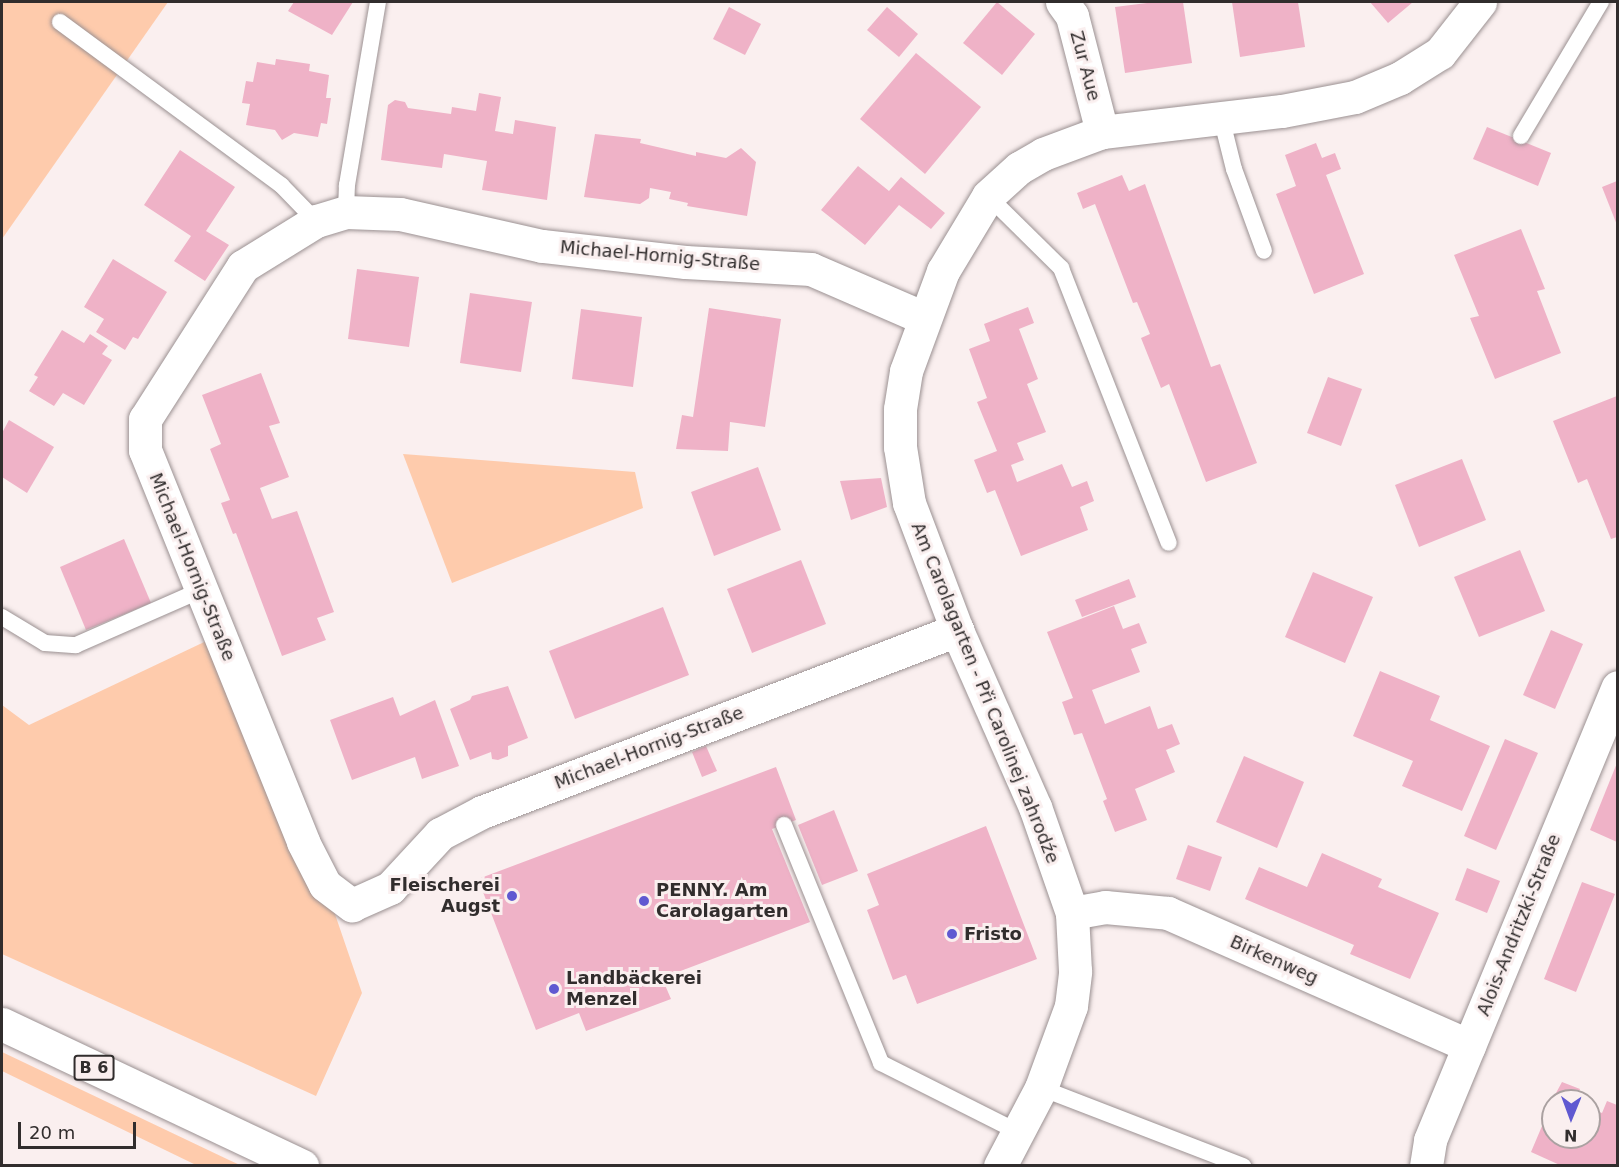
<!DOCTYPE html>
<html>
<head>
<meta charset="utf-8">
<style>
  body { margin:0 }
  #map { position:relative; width:1619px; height:1167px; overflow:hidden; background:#faefef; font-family:"DejaVu Sans",sans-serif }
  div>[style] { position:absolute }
  .green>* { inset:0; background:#fecbac }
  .building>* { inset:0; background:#efb2c7 }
  .roads { filter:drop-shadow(0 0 2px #9b9192) drop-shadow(0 0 2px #9b9192) }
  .service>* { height:16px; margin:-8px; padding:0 8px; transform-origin:8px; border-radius:8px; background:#fff }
  .minor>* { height:33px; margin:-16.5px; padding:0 16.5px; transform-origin:16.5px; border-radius:16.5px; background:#fff }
  .primary>* { height:33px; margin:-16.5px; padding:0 16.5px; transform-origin:16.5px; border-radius:16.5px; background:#fff }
  .dots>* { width:16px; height:16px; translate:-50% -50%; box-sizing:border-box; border:3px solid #faefef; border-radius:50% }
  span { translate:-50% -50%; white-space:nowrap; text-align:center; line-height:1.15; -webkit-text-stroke:6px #faefef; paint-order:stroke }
  .shield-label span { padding:2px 4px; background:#faefef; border:2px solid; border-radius:4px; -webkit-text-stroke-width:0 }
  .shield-label { font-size:16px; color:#312d2d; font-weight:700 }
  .street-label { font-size:18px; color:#312d2d }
  .poi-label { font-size:18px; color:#312d2d; font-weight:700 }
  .right { translate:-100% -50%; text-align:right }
  .left { translate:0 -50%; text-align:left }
  .frame { position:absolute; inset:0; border:3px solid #312d2d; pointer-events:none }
  .north { position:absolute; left:1541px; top:1089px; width:60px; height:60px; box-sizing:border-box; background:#faefef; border:2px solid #aaa1a1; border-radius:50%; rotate:181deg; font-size:16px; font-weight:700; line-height:24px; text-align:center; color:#312d2d }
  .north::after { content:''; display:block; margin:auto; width:21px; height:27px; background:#6059d1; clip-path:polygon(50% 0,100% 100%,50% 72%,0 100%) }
  .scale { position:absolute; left:18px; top:1122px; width:118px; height:27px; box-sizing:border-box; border:3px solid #312d2d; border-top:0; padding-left:8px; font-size:18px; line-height:21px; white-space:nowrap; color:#312d2d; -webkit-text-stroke:4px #faefef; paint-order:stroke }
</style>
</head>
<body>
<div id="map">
  <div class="green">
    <div style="clip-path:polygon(2px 2px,168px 2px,2px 239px)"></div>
    <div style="clip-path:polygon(403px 454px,635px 472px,643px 508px,452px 583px)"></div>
    <div style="clip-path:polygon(219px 635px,325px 885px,362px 993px,316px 1096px,2px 954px,2px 705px,29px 725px)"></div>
    <div style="clip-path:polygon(2px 1052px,229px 1160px,240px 1165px,196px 1165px,2px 1071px)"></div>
  </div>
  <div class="building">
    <div style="clip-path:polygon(294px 2px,353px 2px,332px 35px,288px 11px)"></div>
    <div style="clip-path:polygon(997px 2px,1035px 34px,1002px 75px,963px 43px)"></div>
    <div style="clip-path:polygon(1155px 2px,1183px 2px,1192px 63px,1125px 73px,1115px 7px)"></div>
    <div style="clip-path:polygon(1232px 2px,1298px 2px,1305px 47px,1240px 57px)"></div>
    <div style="clip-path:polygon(1370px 2px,1413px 2px,1388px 23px)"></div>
    <div style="clip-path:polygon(729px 7px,761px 24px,745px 55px,713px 39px)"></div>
    <div style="clip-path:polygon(887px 7px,918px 34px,899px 57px,867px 30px)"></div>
    <div style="clip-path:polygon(916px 53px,981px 107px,925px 174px,860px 119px)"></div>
    <div style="clip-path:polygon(276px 59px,310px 64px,309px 71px,329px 75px,326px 98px,331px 98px,327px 124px,321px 123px,318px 137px,294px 133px,282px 140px,275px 130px,246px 125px,250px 104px,242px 103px,246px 81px,253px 82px,257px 62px,275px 65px)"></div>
    <div style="clip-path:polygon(479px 93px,501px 97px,495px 131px,513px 134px,515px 120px,556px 127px,547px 200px,482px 190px,487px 161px,444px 154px,442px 168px,381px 160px,388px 105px,395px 100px,405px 102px,408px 108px,451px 114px,452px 107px,476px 111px)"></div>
    <div style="clip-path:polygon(1487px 127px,1551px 153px,1538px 186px,1473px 159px)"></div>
    <div style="clip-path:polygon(595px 134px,641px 139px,640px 143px,696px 156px,696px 152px,726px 158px,741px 148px,756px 162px,747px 216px,687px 206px,688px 203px,669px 199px,671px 192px,650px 188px,649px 198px,640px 204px,584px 197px)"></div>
    <div style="clip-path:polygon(1316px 143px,1322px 158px,1335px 153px,1341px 169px,1326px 175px,1364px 274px,1314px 294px,1276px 194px,1296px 186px,1285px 155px)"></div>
    <div style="clip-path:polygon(180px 150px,235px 187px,206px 231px,229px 245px,205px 281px,174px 261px,191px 236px,144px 205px)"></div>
    <div style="clip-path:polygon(858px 166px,889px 191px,901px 177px,945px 213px,931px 229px,899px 205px,865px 245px,821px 210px)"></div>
    <div style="clip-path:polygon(1122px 175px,1129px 191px,1145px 184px,1211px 367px,1220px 364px,1257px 463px,1206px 482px,1169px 384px,1161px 388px,1141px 338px,1150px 334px,1137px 302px,1133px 303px,1095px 204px,1083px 209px,1077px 193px)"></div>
    <div style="clip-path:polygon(1617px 181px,1617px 225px,1602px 187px)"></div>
    <div style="clip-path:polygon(1521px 229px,1545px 289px,1537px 291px,1561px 353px,1495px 379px,1470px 318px,1479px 316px,1454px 255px)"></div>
    <div style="clip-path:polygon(113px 259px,167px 292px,138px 339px,133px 337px,125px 350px,96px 332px,104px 319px,84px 307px)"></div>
    <div style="clip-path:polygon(357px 269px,419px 277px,409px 347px,348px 339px)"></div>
    <div style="clip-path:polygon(470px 293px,532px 302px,521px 372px,460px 363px)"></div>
    <div style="clip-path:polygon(1028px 307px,1034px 323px,1019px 329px,1038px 379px,1027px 384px,1046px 432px,1017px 443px,1024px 460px,1011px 465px,1017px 482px,1062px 464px,1072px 487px,1087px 481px,1094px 501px,1080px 507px,1088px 530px,1021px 556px,995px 490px,987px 493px,974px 460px,997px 451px,977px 402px,987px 398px,969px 349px,990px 341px,984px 324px)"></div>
    <div style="clip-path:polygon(709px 308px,781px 319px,765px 427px,730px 422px,728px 451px,676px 449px,682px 415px,693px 417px)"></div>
    <div style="clip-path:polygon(581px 309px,642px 317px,633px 387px,572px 379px)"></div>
    <div style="clip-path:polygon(62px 330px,84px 343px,90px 334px,108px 346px,102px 354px,112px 360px,84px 405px,63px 393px,54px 406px,29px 391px,38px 377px,34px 375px)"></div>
    <div style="clip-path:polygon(261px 373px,280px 423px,269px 426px,289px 477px,260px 488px,272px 519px,297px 511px,334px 612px,317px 618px,326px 640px,282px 656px,236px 533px,233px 534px,221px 503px,230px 500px,210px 449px,221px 444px,202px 395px)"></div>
    <div style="clip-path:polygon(1328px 377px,1362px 389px,1341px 446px,1307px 433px)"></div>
    <div style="clip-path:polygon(1617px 396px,1617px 537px,1611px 539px,1587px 479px,1578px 483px,1553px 421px)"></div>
    <div style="clip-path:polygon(9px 420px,54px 447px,27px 493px,2px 477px,2px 433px)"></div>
    <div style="clip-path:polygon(1462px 459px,1486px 520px,1419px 547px,1395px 485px)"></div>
    <div style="clip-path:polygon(758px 467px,781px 530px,714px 556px,691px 492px)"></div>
    <div style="clip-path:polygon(881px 478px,887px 507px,851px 520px,840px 481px)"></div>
    <div style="clip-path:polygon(124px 539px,151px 603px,86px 630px,60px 567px)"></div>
    <div style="clip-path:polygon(1520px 550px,1545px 611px,1479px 637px,1454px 577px)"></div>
    <div style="clip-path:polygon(801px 560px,826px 624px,752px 653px,727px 589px)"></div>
    <div style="clip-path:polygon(1313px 572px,1373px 597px,1345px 663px,1285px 637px)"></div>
    <div style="clip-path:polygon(1129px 579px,1136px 597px,1082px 617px,1075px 600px)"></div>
    <div style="clip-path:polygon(1114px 606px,1123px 629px,1139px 623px,1147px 643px,1131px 649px,1140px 672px,1092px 690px,1105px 724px,1150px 706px,1158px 729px,1172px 724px,1180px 744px,1166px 750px,1175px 772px,1135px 789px,1147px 820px,1115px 832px,1103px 801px,1107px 799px,1082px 733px,1074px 735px,1062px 702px,1073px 698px,1047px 632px)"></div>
    <div style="clip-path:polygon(663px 607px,689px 675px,575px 719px,549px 651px)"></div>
    <div style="clip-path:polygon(1551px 630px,1583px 644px,1555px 709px,1523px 695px)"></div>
    <div style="clip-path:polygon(1380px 671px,1440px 696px,1430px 720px,1490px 746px,1462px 811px,1402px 786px,1413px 761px,1353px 736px)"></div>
    <div style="clip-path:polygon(508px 686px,528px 738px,508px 746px,508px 756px,498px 760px,492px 759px,491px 752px,470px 760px,450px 709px,470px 700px,472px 696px)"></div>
    <div style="clip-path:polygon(393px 697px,400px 716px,435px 700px,459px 766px,422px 779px,415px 757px,352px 780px,330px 720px)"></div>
    <div style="clip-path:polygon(1505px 739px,1538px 753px,1496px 850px,1464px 836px)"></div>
    <div style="clip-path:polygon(706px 746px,717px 771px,702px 777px,692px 752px)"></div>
    <div style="clip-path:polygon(1244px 756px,1304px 782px,1277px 848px,1216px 822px)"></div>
    <div style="clip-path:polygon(1617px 763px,1617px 842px,1590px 830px)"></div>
    <div style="clip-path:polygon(776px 767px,796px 820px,772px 829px,810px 922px,662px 978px,671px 999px,586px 1031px,579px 1013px,536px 1030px,478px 879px)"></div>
    <div style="clip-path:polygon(834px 810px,858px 871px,822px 885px,798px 825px)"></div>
    <div style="clip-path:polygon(986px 826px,1037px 959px,917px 1004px,906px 975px,893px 980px,867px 910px,879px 905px,867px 874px)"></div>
    <div style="clip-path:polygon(1188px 845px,1222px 857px,1210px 891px,1176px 879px)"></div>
    <div style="clip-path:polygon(1322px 853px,1382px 879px,1378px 887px,1439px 913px,1410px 979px,1350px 954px,1354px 945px,1245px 899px,1259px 867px,1307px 887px)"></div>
    <div style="clip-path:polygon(1467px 868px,1500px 881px,1487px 913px,1455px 900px)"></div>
    <div style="clip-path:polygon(1582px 882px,1615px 894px,1576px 992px,1544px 979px)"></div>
    <div style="clip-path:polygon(1562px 1082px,1580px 1089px,1575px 1101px,1553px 1101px,1553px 1137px,1589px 1137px,1589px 1108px,1602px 1113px,1607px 1101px,1617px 1105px,1617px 1166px,1562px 1166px,1531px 1152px,1556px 1093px)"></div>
  </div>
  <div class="roads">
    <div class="service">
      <div style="left:60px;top:22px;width:275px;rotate:36.4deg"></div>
      <div style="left:281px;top:185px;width:50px;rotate:45.8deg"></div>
      <div style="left:1221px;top:117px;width:54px;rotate:76deg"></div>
      <div style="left:1234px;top:169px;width:87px;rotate:69.9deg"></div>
      <div style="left:1521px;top:136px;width:156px;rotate:-59.2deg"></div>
      <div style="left:988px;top:196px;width:103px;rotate:44.6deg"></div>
      <div style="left:1061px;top:268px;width:295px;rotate:68.6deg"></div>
      <div style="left:346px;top:212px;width:27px;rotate:-88deg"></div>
      <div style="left:347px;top:185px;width:186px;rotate:-80.4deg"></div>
      <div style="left:2px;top:617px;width:50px;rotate:31.2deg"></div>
      <div style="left:45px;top:643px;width:31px;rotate:4deg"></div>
      <div style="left:76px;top:645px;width:137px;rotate:-23.7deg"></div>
      <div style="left:784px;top:825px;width:257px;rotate:67.8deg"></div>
      <div style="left:881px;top:1063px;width:153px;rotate:26.7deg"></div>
      <div style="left:1041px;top:1088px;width:217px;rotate:21.1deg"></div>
    </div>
    <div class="minor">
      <div style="left:1062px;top:2px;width:17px;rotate:54deg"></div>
      <div style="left:1072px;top:16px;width:120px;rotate:75.5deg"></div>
      <div style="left:924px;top:318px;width:123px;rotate:-156.6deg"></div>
      <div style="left:811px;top:269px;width:126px;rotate:-176.8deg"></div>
      <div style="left:685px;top:262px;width:144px;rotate:-173.6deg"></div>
      <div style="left:542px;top:246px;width:146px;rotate:-167.3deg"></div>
      <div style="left:400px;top:214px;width:54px;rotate:-177.9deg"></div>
      <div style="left:346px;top:212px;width:31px;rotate:163deg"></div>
      <div style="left:316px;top:221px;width:86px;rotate:148.3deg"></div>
      <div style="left:243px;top:266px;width:182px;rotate:122.6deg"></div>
      <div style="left:145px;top:419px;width:31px;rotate:90deg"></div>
      <div style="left:145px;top:450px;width:423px;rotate:68deg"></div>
      <div style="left:303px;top:842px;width:48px;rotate:62.9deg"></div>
      <div style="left:325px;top:885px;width:34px;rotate:37deg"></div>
      <div style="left:352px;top:905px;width:42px;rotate:-24.1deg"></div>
      <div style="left:390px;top:888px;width:74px;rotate:-47.2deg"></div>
      <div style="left:440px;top:834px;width:47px;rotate:-27.6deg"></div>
      <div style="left:482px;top:812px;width:509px;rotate:-20.96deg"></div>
      <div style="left:1072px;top:913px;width:34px;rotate:-10deg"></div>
      <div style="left:1105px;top:907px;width:63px;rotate:5.4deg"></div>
      <div style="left:1168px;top:913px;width:329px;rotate:23.8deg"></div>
      <div style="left:1000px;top:1166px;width:88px;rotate:-62.3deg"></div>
      <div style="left:1041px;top:1088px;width:87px;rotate:-69.9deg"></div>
      <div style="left:1071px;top:1006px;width:35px;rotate:-83deg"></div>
      <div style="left:1075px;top:971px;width:58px;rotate:-93deg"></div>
      <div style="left:1072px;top:913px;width:112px;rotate:-109.2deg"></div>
      <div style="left:1035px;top:807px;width:193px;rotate:-113.8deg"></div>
      <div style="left:957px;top:630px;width:136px;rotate:-110.7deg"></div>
      <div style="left:909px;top:503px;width:57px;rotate:-99.1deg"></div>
      <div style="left:900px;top:447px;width:38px;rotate:-90deg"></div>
      <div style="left:900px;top:409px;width:38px;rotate:-81deg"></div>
      <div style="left:906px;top:371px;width:107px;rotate:-69.7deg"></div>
      <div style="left:943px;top:271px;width:87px;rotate:-59deg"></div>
      <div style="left:988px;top:196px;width:42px;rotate:-42.1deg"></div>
      <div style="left:1019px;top:168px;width:28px;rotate:-30deg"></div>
      <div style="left:1043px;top:154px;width:63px;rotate:-20.4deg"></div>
      <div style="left:1102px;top:132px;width:181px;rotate:-6.7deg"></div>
      <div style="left:1282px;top:111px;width:74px;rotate:-10.9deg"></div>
      <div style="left:1355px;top:97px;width:49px;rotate:-22.9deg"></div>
      <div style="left:1400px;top:78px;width:47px;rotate:-32deg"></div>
      <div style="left:1440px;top:53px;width:65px;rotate:-51.9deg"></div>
      <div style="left:1426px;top:1166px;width:26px;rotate:-81deg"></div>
      <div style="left:1430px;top:1140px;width:490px;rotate:-67.5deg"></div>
    </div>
    <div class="primary">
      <div style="left:2px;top:1024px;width:332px;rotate:25.3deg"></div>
    </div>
  </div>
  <div class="dots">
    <div style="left:512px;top:896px;background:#6059d1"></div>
    <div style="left:644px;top:901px;background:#6059d1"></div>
    <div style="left:952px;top:934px;background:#6059d1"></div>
    <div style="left:554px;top:989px;background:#6059d1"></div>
  </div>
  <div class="shield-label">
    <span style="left:94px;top:1068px">B 6</span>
  </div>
  <div class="street-label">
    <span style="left:1085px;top:66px;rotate:75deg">Zur Aue</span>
    <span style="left:660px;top:256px;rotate:5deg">Michael-Hornig-Straße</span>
    <span style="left:192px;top:567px;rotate:68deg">Michael-Hornig-Straße</span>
    <span style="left:985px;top:693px;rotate:68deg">Am Carolagarten - Při Carolinej zahrodźe</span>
    <span style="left:649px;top:748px;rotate:-21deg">Michael-Hornig-Straße</span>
    <span style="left:1519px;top:925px;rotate:-68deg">Alois-Andritzki-Straße</span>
    <span style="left:1274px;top:960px;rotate:24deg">Birkenweg</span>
  </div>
  <div class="poi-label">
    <span class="right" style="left:500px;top:896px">Fleischerei<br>Augst</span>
    <span class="left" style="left:656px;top:901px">PENNY. Am<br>Carolagarten</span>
    <span class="left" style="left:964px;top:934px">Fristo</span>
    <span class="left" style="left:566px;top:989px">Landbäckerei<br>Menzel</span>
  </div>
  <div class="frame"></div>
  <div class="north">N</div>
  <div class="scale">20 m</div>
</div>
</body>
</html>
